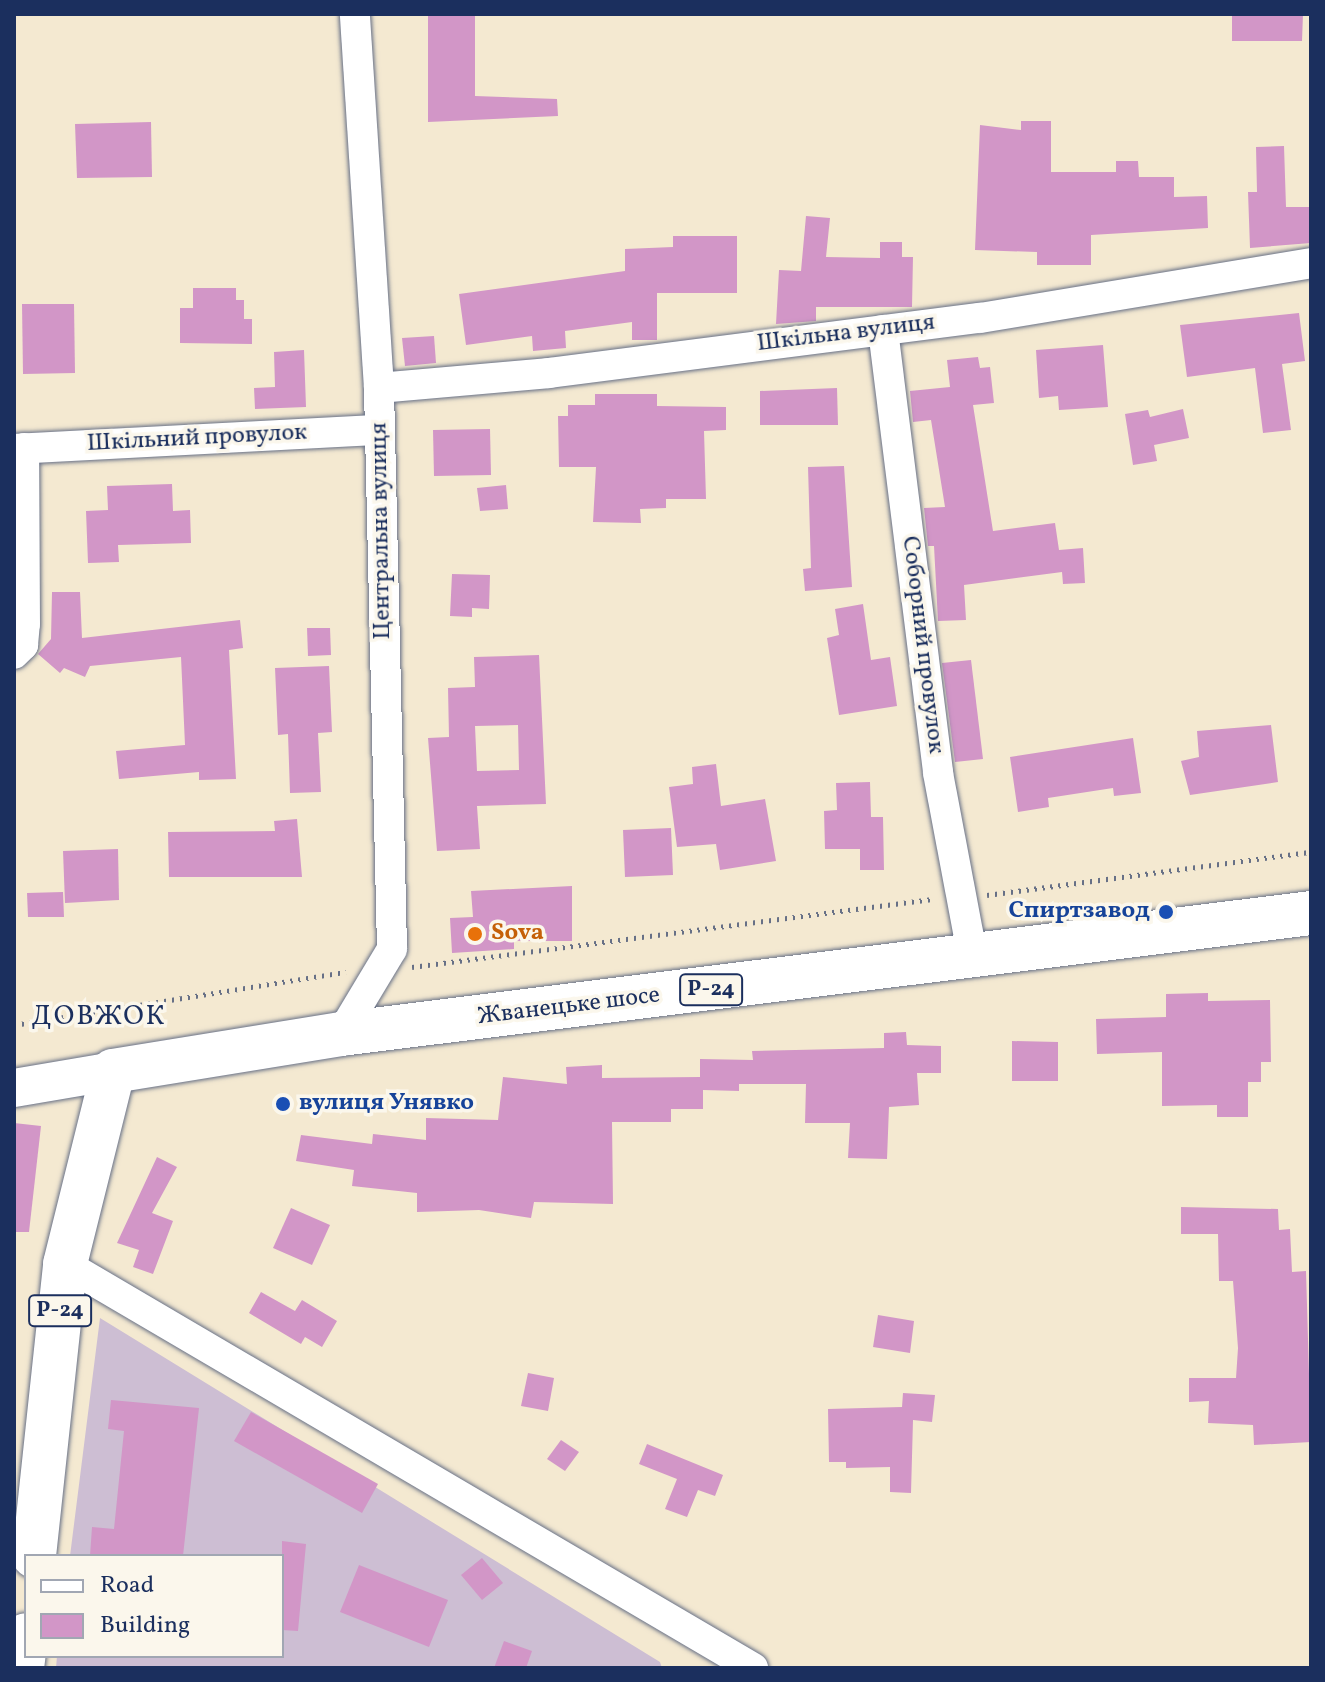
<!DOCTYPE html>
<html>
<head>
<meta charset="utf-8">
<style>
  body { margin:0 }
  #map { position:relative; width:1325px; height:1682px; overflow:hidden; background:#f4e9d1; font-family:Vollkorn,serif }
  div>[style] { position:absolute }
  .industrial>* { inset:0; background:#cdbed3 }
  .building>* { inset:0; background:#d296c7 }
  .path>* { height:5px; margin-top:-2.5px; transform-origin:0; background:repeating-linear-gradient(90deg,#677086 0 2px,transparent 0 8px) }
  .roads { filter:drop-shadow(0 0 2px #677086) drop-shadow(0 0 2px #677086) }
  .minor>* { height:30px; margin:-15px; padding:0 15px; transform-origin:15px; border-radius:15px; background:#fff }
  .tertiary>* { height:38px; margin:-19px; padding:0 19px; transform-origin:19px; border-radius:19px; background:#fff }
  .primary>* { height:44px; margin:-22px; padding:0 22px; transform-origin:22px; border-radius:22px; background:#fff }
  .dots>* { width:22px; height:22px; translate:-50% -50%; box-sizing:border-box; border:4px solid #fbf7ec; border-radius:50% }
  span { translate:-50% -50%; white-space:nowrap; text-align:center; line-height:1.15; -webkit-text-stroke:7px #fbf7ec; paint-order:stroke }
  .shield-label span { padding:2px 6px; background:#fbf7ec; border:2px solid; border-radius:6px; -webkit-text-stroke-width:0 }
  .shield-label { font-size:22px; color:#1b2f5e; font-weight:700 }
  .street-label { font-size:24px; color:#1b2f5e }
  .transit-label { font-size:24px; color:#164399; font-weight:700 }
  .right { translate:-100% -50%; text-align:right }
  .left { translate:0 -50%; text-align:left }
  .food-label { font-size:24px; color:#c56008; font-weight:700 }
  .quarter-label { font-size:28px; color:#1b2f5e; letter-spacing:2px }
  .frame { position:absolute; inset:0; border:16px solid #1b2f5e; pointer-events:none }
  .legend { position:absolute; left:24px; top:1554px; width:260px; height:104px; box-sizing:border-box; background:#fbf7ec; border:2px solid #a1a7b3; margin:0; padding:10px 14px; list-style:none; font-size:24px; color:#1b2f5e }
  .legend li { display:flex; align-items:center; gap:16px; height:40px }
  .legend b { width:40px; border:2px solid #a1a7b3 }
</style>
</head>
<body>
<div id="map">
  <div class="industrial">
    <div style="clip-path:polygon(100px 1318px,660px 1662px,662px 1668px,56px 1668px,57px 1656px,282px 1656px,282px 1556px,70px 1556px)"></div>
  </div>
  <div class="building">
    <div style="clip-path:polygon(428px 14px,475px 14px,475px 96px,557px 99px,558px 116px,428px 122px)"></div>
    <div style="clip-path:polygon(1232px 14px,1303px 14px,1302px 41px,1232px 41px)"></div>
    <div style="clip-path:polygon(1021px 121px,1051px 121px,1051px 172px,1116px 172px,1116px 161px,1138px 161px,1139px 177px,1174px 177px,1174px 197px,1207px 196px,1208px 228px,1091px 235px,1091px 265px,1037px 265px,1037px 252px,975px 250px,980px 125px,1021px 130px)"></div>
    <div style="clip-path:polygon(151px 122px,152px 177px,77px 178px,75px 124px)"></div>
    <div style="clip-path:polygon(1284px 146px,1286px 207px,1311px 207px,1311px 243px,1250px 248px,1248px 192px,1257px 192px,1256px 147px)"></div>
    <div style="clip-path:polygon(806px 216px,830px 218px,826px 257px,880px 258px,880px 242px,902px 242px,902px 257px,913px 257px,912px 307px,816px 307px,816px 321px,776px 324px,779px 270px,801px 271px)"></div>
    <div style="clip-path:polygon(673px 236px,737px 236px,737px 293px,657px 293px,657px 340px,632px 340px,632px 322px,565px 331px,566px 348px,533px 351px,532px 336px,466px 345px,459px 294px,625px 271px,625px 249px,673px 247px)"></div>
    <div style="clip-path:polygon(193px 288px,236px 288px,236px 300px,244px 300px,244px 319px,252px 319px,252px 344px,180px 343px,180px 308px,193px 308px)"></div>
    <div style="clip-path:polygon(22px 304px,74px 304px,75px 373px,23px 374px)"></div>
    <div style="clip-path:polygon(1299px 313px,1305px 361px,1282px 364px,1291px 430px,1263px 433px,1255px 368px,1187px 377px,1180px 325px)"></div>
    <div style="clip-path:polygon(434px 336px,436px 363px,405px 366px,402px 338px)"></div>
    <div style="clip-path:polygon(1103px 345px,1108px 407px,1059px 410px,1058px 396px,1039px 398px,1036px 350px)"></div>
    <div style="clip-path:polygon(304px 350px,306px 407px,255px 409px,254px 388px,275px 387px,274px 352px)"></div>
    <div style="clip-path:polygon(978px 357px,980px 368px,990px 367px,994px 403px,973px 405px,993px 531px,1055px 523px,1059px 550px,1083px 548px,1085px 583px,1063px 584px,1062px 572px,964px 585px,966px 620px,938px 621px,934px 546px,928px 546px,924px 508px,945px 507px,931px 420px,913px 422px,910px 391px,950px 387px,947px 360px)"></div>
    <div style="clip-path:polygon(837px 388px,838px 425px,760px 425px,760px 391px)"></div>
    <div style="clip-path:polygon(595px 394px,657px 394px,657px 406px,726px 407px,726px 430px,704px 431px,706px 499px,666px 499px,666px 508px,640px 509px,641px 523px,593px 522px,596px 467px,559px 467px,558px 416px,568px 416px,568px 405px,595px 405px)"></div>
    <div style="clip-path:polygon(1183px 409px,1189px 438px,1154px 445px,1157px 461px,1133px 465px,1125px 414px,1148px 410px,1150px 417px)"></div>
    <div style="clip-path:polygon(490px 429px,491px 475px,434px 476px,433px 430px)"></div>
    <div style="clip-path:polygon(844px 466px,852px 587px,805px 591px,803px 569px,811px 568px,808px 467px)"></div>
    <div style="clip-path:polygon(172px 484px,173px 511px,190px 510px,191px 543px,118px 545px,119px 562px,88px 563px,86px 511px,108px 510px,107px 486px)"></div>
    <div style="clip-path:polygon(506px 485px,508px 509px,480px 511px,477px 488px)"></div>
    <div style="clip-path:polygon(452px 574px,490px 575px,489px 609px,472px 608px,472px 617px,450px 616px)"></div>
    <div style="clip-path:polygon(52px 592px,80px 592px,82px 638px,240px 620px,243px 648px,229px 650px,236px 779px,199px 780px,199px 772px,119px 779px,116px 751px,185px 745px,181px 657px,90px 666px,85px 677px,64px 668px,60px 673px,38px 654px,51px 639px)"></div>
    <div style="clip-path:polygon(863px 604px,871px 660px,890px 657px,897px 706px,839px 715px,827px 638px,839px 635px,835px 609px)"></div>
    <div style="clip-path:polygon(307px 628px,330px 628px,331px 655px,308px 656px)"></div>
    <div style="clip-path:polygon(evenodd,539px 655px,546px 804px,477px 806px,480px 849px,437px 851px,428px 738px,449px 737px,448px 688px,475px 687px,474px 657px,539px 655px,518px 725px,519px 770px,477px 771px,475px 726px,518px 725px)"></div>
    <div style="clip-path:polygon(971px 660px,983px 759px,955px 762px,942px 663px)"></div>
    <div style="clip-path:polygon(329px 666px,332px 732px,318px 733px,321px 792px,290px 793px,288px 734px,278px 735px,275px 668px)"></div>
    <div style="clip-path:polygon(1271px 725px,1278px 782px,1190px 795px,1181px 761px,1199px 757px,1197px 731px)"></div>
    <div style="clip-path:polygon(1133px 738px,1141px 793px,1114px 796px,1113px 788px,1048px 798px,1049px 807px,1018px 812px,1010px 757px)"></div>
    <div style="clip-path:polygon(716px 764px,721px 806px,765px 799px,776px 861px,720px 870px,716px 844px,677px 847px,669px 787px,693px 784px,692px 767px)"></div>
    <div style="clip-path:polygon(870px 782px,871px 817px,883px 817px,884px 870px,860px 870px,860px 849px,825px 849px,824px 811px,837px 810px,836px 783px)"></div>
    <div style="clip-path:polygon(297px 819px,302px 877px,169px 877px,168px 832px,275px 831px,274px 821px)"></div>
    <div style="clip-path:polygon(671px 828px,673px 875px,625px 877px,623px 830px)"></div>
    <div style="clip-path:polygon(118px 849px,119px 900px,65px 903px,63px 851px)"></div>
    <div style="clip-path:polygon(572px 886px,572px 941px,514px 941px,514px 949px,452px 953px,450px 918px,473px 917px,471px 891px)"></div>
    <div style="clip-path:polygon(63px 892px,64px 917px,28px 917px,27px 893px)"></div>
    <div style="clip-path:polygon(1208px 993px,1208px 1001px,1270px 1000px,1271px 1062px,1261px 1062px,1261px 1082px,1248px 1082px,1248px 1117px,1217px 1117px,1217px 1105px,1162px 1106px,1162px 1052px,1097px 1054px,1096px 1019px,1166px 1017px,1166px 994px)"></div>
    <div style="clip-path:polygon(906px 1032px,907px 1045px,941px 1046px,941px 1073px,917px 1073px,919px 1105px,889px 1107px,887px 1159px,848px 1158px,850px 1123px,805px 1123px,806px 1084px,739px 1084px,739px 1091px,703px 1090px,703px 1109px,671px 1109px,671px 1122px,612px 1122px,613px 1204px,534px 1202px,531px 1218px,479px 1210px,417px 1212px,417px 1193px,352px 1186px,354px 1170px,296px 1161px,301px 1135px,372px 1144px,373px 1134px,426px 1140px,426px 1118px,498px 1120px,503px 1077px,567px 1084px,566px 1067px,602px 1065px,602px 1078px,700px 1077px,700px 1059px,753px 1060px,752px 1051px,884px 1048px,884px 1033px)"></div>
    <div style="clip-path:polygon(1012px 1041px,1058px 1042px,1058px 1081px,1012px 1081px)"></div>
    <div style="clip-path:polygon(14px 1123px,41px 1126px,29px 1232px,14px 1232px)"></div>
    <div style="clip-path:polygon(157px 1157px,177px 1167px,152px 1213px,173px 1221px,153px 1274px,133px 1267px,139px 1250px,117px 1243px)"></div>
    <div style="clip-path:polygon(1181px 1207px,1278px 1209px,1279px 1230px,1290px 1229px,1292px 1272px,1306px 1271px,1311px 1442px,1254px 1445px,1253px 1425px,1208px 1423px,1209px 1401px,1189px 1402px,1189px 1378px,1236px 1378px,1238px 1348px,1233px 1281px,1219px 1281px,1218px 1234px,1181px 1234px)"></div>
    <div style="clip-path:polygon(291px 1208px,330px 1225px,312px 1265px,273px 1248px)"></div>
    <div style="clip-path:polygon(261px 1292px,295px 1311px,302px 1300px,337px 1321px,322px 1347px,305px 1337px,301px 1344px,249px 1313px)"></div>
    <div style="clip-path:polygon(878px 1315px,914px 1321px,910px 1353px,873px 1347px)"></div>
    <div style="clip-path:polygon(528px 1373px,554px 1378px,548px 1411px,521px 1406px)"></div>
    <div style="clip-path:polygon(903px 1393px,935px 1395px,932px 1422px,913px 1420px,911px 1493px,890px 1492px,890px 1467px,846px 1468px,846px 1462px,829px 1462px,828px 1409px,902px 1407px)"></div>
    <div style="clip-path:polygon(111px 1400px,199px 1408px,183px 1556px,90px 1556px,92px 1527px,114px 1529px,124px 1431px,108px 1429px)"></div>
    <div style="clip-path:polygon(251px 1412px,378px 1484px,362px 1513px,234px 1441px)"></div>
    <div style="clip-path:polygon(561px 1440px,579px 1452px,565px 1471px,547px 1459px)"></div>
    <div style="clip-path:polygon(647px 1444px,723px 1475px,715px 1496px,698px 1490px,687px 1517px,665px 1509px,677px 1479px,639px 1464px)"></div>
    <div style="clip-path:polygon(282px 1541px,306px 1544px,298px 1631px,282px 1630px)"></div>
    <div style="clip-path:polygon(482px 1558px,503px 1583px,482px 1600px,461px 1575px)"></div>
    <div style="clip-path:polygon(359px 1565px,448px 1600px,429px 1647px,340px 1612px)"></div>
    <div style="clip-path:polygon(504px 1641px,532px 1651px,526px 1668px,494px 1668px)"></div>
  </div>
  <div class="path">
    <div style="left:987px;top:895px;width:327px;rotate:-7.6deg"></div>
    <div style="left:412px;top:967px;width:525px;rotate:-7.44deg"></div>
    <div style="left:14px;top:1025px;width:336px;rotate:-9.1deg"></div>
  </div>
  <div class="roads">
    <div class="minor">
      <div style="left:883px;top:330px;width:446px;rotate:82.9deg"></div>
      <div style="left:938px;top:773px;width:188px;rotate:79.3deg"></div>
      <div style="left:379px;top:388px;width:171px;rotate:-5deg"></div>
      <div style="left:549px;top:373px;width:434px;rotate:-7.3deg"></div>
      <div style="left:980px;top:318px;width:336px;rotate:-9.4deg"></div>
      <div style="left:14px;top:449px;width:366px;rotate:-3deg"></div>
      <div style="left:14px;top:654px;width:13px;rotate:-45deg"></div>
      <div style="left:23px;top:645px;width:21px;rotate:-85deg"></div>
      <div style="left:25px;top:624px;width:176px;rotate:-90.3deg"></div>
      <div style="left:341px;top:1034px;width:99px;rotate:-59deg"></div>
      <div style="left:392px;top:949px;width:561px;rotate:-91.33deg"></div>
      <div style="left:379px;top:388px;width:375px;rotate:-93.7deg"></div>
      <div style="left:65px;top:1264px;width:798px;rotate:30.42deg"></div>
    </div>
    <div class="tertiary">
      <div style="left:14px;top:1088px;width:100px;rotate:-9.7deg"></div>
    </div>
    <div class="primary">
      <div style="left:34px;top:1556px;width:294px;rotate:-83.9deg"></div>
      <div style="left:65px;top:1264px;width:199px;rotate:-76deg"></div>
      <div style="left:113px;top:1071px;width:231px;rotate:-9.2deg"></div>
      <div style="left:341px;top:1034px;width:978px;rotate:-7.11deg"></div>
      <div style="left:22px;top:1668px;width:33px;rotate:-83deg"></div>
    </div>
  </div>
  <div class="dots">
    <div style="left:1166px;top:912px;background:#1a4fb4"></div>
    <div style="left:475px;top:934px;background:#e8710a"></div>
    <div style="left:283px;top:1104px;background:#1a4fb4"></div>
  </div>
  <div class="shield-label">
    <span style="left:711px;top:990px">Р-24</span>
    <span style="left:60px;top:1311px">Р-24</span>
  </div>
  <div class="street-label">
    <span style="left:846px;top:334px;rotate:-7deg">Шкільна вулиця</span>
    <span style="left:197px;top:439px;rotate:-3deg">Шкільний провулок</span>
    <span style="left:382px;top:531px;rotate:-91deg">Центральна вулиця</span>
    <span style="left:922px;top:645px;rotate:83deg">Соборний провулок</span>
    <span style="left:569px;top:1007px;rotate:-7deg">Жванецьке шосе</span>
  </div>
  <div class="transit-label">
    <span class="right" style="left:1150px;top:912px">Спиртзавод</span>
    <span class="left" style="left:299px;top:1104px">вулиця Унявко</span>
  </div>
  <div class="food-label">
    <span class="left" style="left:491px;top:934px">Sova</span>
  </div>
  <div class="quarter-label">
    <span style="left:99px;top:1017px">ДОВЖОК</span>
  </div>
  <div class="frame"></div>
  <ul class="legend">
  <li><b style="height:10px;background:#fff"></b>Road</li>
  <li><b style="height:22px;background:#d296c7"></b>Building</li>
  </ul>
</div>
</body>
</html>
